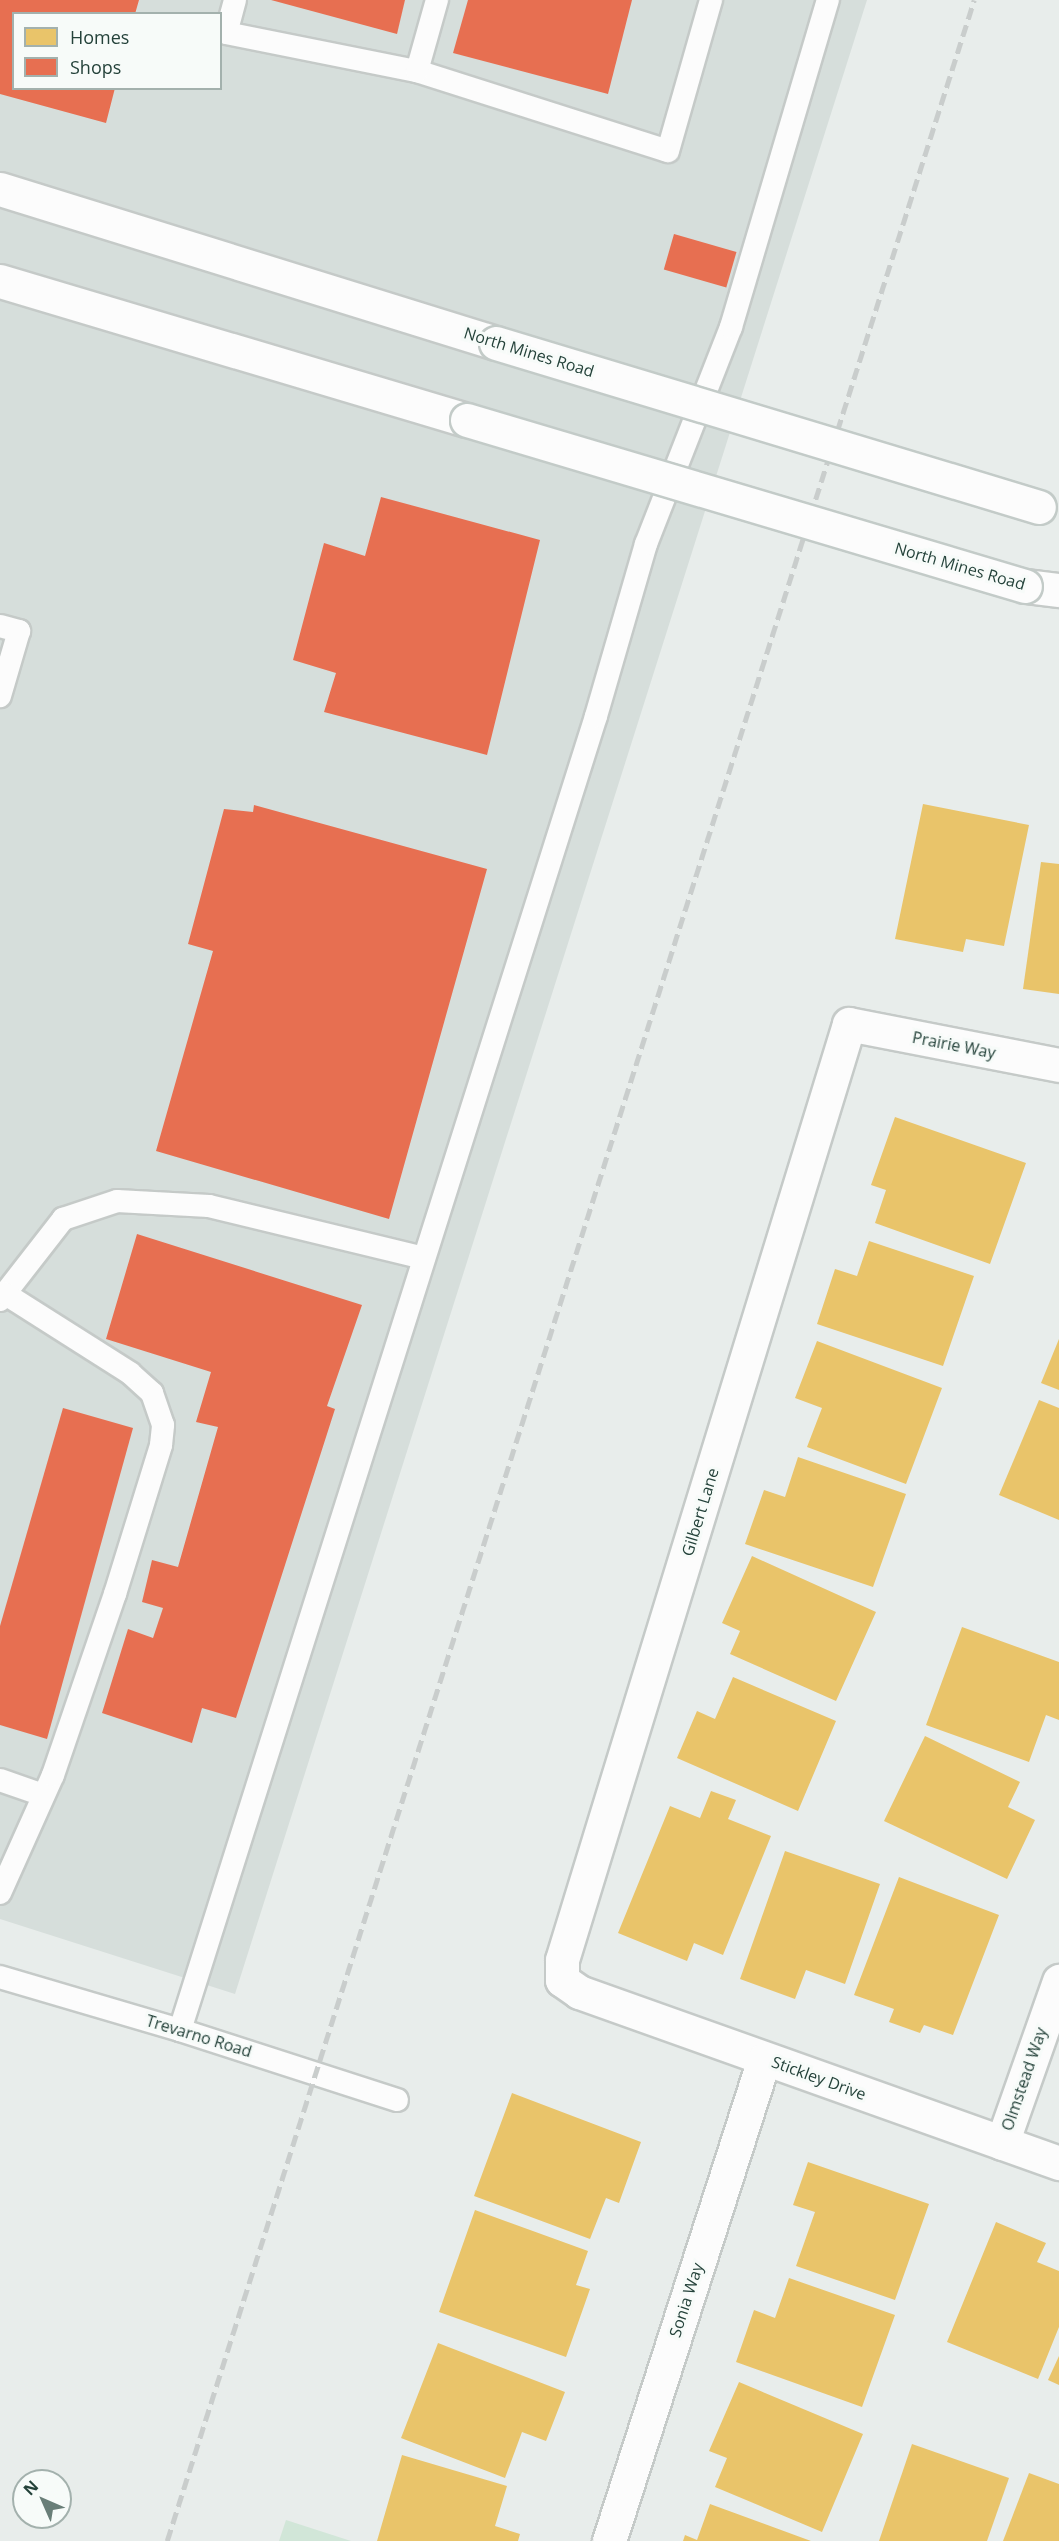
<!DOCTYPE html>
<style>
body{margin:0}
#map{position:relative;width:1059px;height:2541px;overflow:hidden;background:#e8edeb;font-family:"Open Sans",sans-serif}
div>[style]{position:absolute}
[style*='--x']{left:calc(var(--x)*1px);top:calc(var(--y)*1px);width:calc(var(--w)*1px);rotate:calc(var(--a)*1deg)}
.built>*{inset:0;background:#d6dedb}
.green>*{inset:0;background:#d1e6d8}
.homes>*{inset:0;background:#e9c46a}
.shops>*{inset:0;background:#e76f51;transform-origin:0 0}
.roads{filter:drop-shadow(2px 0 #c5cac8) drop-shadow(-2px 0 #c5cac8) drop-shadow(0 2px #c5cac8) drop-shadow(0 -2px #c5cac8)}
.service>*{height:22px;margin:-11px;padding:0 11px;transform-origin:11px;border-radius:11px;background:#fcfcfc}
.minor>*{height:33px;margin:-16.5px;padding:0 16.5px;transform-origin:16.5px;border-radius:16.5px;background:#fcfcfc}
.secondary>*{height:33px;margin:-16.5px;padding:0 16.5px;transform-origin:16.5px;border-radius:16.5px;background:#fcfcfc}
.rail>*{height:4.5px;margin-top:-2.25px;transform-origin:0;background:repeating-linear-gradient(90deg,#c9cdcc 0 12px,transparent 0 18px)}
.bridges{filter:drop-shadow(2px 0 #c3cbc8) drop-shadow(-2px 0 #c3cbc8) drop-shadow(0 2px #c3cbc8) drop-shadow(0 -2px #c3cbc8)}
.secondary-bridge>*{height:33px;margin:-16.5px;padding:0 16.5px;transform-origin:16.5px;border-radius:16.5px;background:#fcfcfc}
span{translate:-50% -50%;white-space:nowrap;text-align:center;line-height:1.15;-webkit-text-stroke:6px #f7fbf9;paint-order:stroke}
.street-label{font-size:16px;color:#24423a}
.legend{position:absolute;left:12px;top:12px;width:210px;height:78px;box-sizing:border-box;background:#f7fbf9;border:2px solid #a3b1ad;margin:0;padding:8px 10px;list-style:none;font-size:18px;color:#24423a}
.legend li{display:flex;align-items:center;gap:12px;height:30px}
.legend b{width:30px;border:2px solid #a3b1ad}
.north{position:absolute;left:12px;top:2469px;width:60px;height:60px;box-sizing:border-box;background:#f7fbf9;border:2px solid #a3b1ad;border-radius:50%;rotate:315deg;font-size:16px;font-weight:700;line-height:24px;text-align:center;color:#24423a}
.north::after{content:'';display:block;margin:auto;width:21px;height:27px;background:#697e78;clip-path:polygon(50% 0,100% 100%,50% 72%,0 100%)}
</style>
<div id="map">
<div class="built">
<div style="clip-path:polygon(evenodd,0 0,867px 0,235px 1994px,0 1919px,0 0,14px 14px,220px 14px,220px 88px,14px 88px,14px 14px)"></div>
</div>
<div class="green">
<div style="clip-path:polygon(286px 2520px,351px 2541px,279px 2541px)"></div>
</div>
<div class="homes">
<div style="clip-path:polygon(923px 804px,1029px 825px,1004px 946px,966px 939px,963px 952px,895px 939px)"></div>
<div style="clip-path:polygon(1041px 862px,1059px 864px,1059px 994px,1023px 989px)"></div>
<div style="clip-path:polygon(895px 1117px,1026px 1163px,990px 1264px,875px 1223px,886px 1190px,871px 1185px)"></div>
<div style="clip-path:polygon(869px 1241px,974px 1276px,943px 1366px,817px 1324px,835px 1269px,857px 1276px)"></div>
<div style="clip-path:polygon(1059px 1339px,1059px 1390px,1041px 1383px)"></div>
<div style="clip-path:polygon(817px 1341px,942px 1388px,906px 1484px,807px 1447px,822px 1408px,795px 1398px)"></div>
<div style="clip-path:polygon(1039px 1400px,1059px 1408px,1059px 1520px,999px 1495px)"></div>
<div style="clip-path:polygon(798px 1457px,906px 1494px,873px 1587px,745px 1544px,764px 1490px,785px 1497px)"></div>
<div style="clip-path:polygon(752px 1556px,876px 1612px,836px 1701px,730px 1654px,740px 1631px,722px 1623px)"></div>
<div style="clip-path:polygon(962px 1627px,1059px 1662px,1059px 1720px,1046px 1715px,1029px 1762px,926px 1725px)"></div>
<div style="clip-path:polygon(733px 1677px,836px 1721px,798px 1811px,677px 1758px,697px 1711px,715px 1719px)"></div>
<div style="clip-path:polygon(925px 1736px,1020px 1782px,1008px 1807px,1035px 1820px,1007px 1879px,884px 1821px)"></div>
<div style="clip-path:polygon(711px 1791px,736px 1800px,728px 1819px,771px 1836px,723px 1955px,694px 1943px,687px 1961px,618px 1933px,670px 1806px,700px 1818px)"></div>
<div style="clip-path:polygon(785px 1851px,880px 1884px,845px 1984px,806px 1970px,795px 1999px,740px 1979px)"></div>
<div style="clip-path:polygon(899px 1877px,999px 1915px,953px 2035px,924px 2025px,920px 2033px,889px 2022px,894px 2009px,854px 1995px)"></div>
<div style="clip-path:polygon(512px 2093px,641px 2142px,619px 2203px,606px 2198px,590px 2239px,474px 2196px)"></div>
<div style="clip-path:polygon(808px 2162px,929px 2204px,895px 2300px,796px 2266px,815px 2212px,793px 2205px)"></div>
<div style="clip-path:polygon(475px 2210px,588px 2251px,576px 2285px,590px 2289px,566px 2357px,439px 2312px)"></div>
<div style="clip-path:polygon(996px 2222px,1046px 2243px,1037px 2262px,1059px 2271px,1059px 2327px,1038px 2379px,947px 2342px)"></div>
<div style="clip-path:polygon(789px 2278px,895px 2315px,862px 2407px,736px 2362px,754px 2310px,775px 2318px)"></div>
<div style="clip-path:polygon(438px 2343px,565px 2392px,546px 2441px,522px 2432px,505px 2478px,401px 2438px)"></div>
<div style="clip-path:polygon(1059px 2356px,1059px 2385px,1048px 2380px)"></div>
<div style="clip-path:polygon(739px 2382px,863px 2434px,822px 2532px,715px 2487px,727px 2458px,709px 2451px)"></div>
<div style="clip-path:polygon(912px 2444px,1009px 2478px,987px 2541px,879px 2541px)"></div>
<div style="clip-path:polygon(402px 2455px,507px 2486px,495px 2526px,520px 2534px,518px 2541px,377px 2541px)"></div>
<div style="clip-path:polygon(1029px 2473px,1059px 2484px,1059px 2541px,1003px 2541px)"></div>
<div style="clip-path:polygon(710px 2504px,811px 2541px,683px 2541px,685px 2535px,697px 2540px)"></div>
</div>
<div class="shops">
<div style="clip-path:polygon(0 0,139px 0,135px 14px,14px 14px,14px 88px,115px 88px,106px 123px,0 94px)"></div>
<div style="clip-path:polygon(271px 0,405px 0,397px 34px)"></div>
<div style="clip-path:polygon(468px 0,632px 0,608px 94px,453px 53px)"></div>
<div style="left:674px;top:234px;width:65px;height:37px;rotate:16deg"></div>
<div style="clip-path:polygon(381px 497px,540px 540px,487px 755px,324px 712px,336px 673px,293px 660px,324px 543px,365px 556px)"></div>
<div style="clip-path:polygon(254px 805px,487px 869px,389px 1219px,156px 1151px,213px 951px,188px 944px,224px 809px,253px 812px)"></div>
<div style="clip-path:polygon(137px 1234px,362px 1305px,327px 1406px,335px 1409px,236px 1718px,202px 1708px,192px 1743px,102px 1713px,128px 1629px,153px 1638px,163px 1608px,142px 1602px,152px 1560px,178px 1567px,218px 1427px,196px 1422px,211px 1372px,106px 1339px)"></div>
<div style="clip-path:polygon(63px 1408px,133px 1428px,47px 1739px,0 1725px,0 1626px)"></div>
</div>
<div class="roads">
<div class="service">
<div style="--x:235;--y:0;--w:34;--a:105"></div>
<div style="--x:226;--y:33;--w:195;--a:11.3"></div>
<div style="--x:417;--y:71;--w:263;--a:17.7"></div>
<div style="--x:668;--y:151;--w:157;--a:-74.1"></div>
<div style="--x:417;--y:71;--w:74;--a:-74.3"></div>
<div style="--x:0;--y:626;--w:20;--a:15"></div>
<div style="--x:19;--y:631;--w:68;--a:106.3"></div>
<div style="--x:0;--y:1300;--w:103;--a:-52.1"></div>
<div style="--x:63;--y:1219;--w:57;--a:-18.4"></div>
<div style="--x:117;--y:1201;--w:92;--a:3.1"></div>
<div style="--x:209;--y:1206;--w:221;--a:13.6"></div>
<div style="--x:0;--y:1780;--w:46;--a:19.2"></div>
<div style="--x:0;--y:1893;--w:129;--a:-65.8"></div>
<div style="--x:53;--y:1775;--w:191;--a:-71.1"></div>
<div style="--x:115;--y:1594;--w:156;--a:-72.8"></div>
<div style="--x:161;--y:1445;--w:20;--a:-84"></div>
<div style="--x:163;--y:1425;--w:34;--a:-109"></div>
<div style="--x:152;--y:1393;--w:30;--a:-138"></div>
<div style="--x:130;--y:1373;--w:149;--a:-147.6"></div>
<div style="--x:0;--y:1977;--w:188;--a:16.4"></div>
<div style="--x:180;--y:2030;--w:228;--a:17.9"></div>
<div style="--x:180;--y:2030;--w:1378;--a:-72.43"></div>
<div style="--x:596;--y:716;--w:179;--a:-73.8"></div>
<div style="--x:646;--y:544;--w:233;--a:-68.6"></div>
<div style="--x:731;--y:327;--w:341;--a:-73.5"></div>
</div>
<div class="minor">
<div style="--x:1059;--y:1065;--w:214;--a:-169"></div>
<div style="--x:849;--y:1024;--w:979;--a:107.05"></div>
<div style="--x:562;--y:1960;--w:20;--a:90"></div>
<div style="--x:562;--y:1980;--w:21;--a:35"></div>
<div style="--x:579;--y:1992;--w:510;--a:19.61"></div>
<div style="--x:1002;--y:2143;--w:172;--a:-70.6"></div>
<div style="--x:609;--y:2541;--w:506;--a:-72.17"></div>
</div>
<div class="secondary">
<div style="--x:0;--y:189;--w:519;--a:17.25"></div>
<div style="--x:0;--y:281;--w:487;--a:16.6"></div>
<div style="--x:1025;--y:586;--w:34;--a:7"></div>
</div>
</div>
<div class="rail">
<div style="--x:167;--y:2541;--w:2666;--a:-72.38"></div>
</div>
<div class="bridges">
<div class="secondary-bridge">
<div style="--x:496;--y:343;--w:567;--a:16.81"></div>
<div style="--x:467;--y:420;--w:582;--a:16.57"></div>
</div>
</div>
<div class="street-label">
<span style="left:529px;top:352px;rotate:17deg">North Mines Road</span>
<span style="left:960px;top:566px;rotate:16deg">North Mines Road</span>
<span style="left:954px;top:1045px;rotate:11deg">Prairie Way</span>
<span style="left:700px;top:1512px;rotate:-73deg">Gilbert Lane</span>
<span style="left:199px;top:2036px;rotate:17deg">Trevarno Road</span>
<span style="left:819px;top:2078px;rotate:20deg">Stickley Drive</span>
<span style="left:1024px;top:2079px;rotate:-71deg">Olmstead Way</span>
<span style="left:686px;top:2300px;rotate:-72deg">Sonia Way</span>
</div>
<ul class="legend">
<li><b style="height:16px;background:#e9c46a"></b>Homes</li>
<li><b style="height:16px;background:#e76f51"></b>Shops</li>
</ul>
<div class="north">N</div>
</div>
